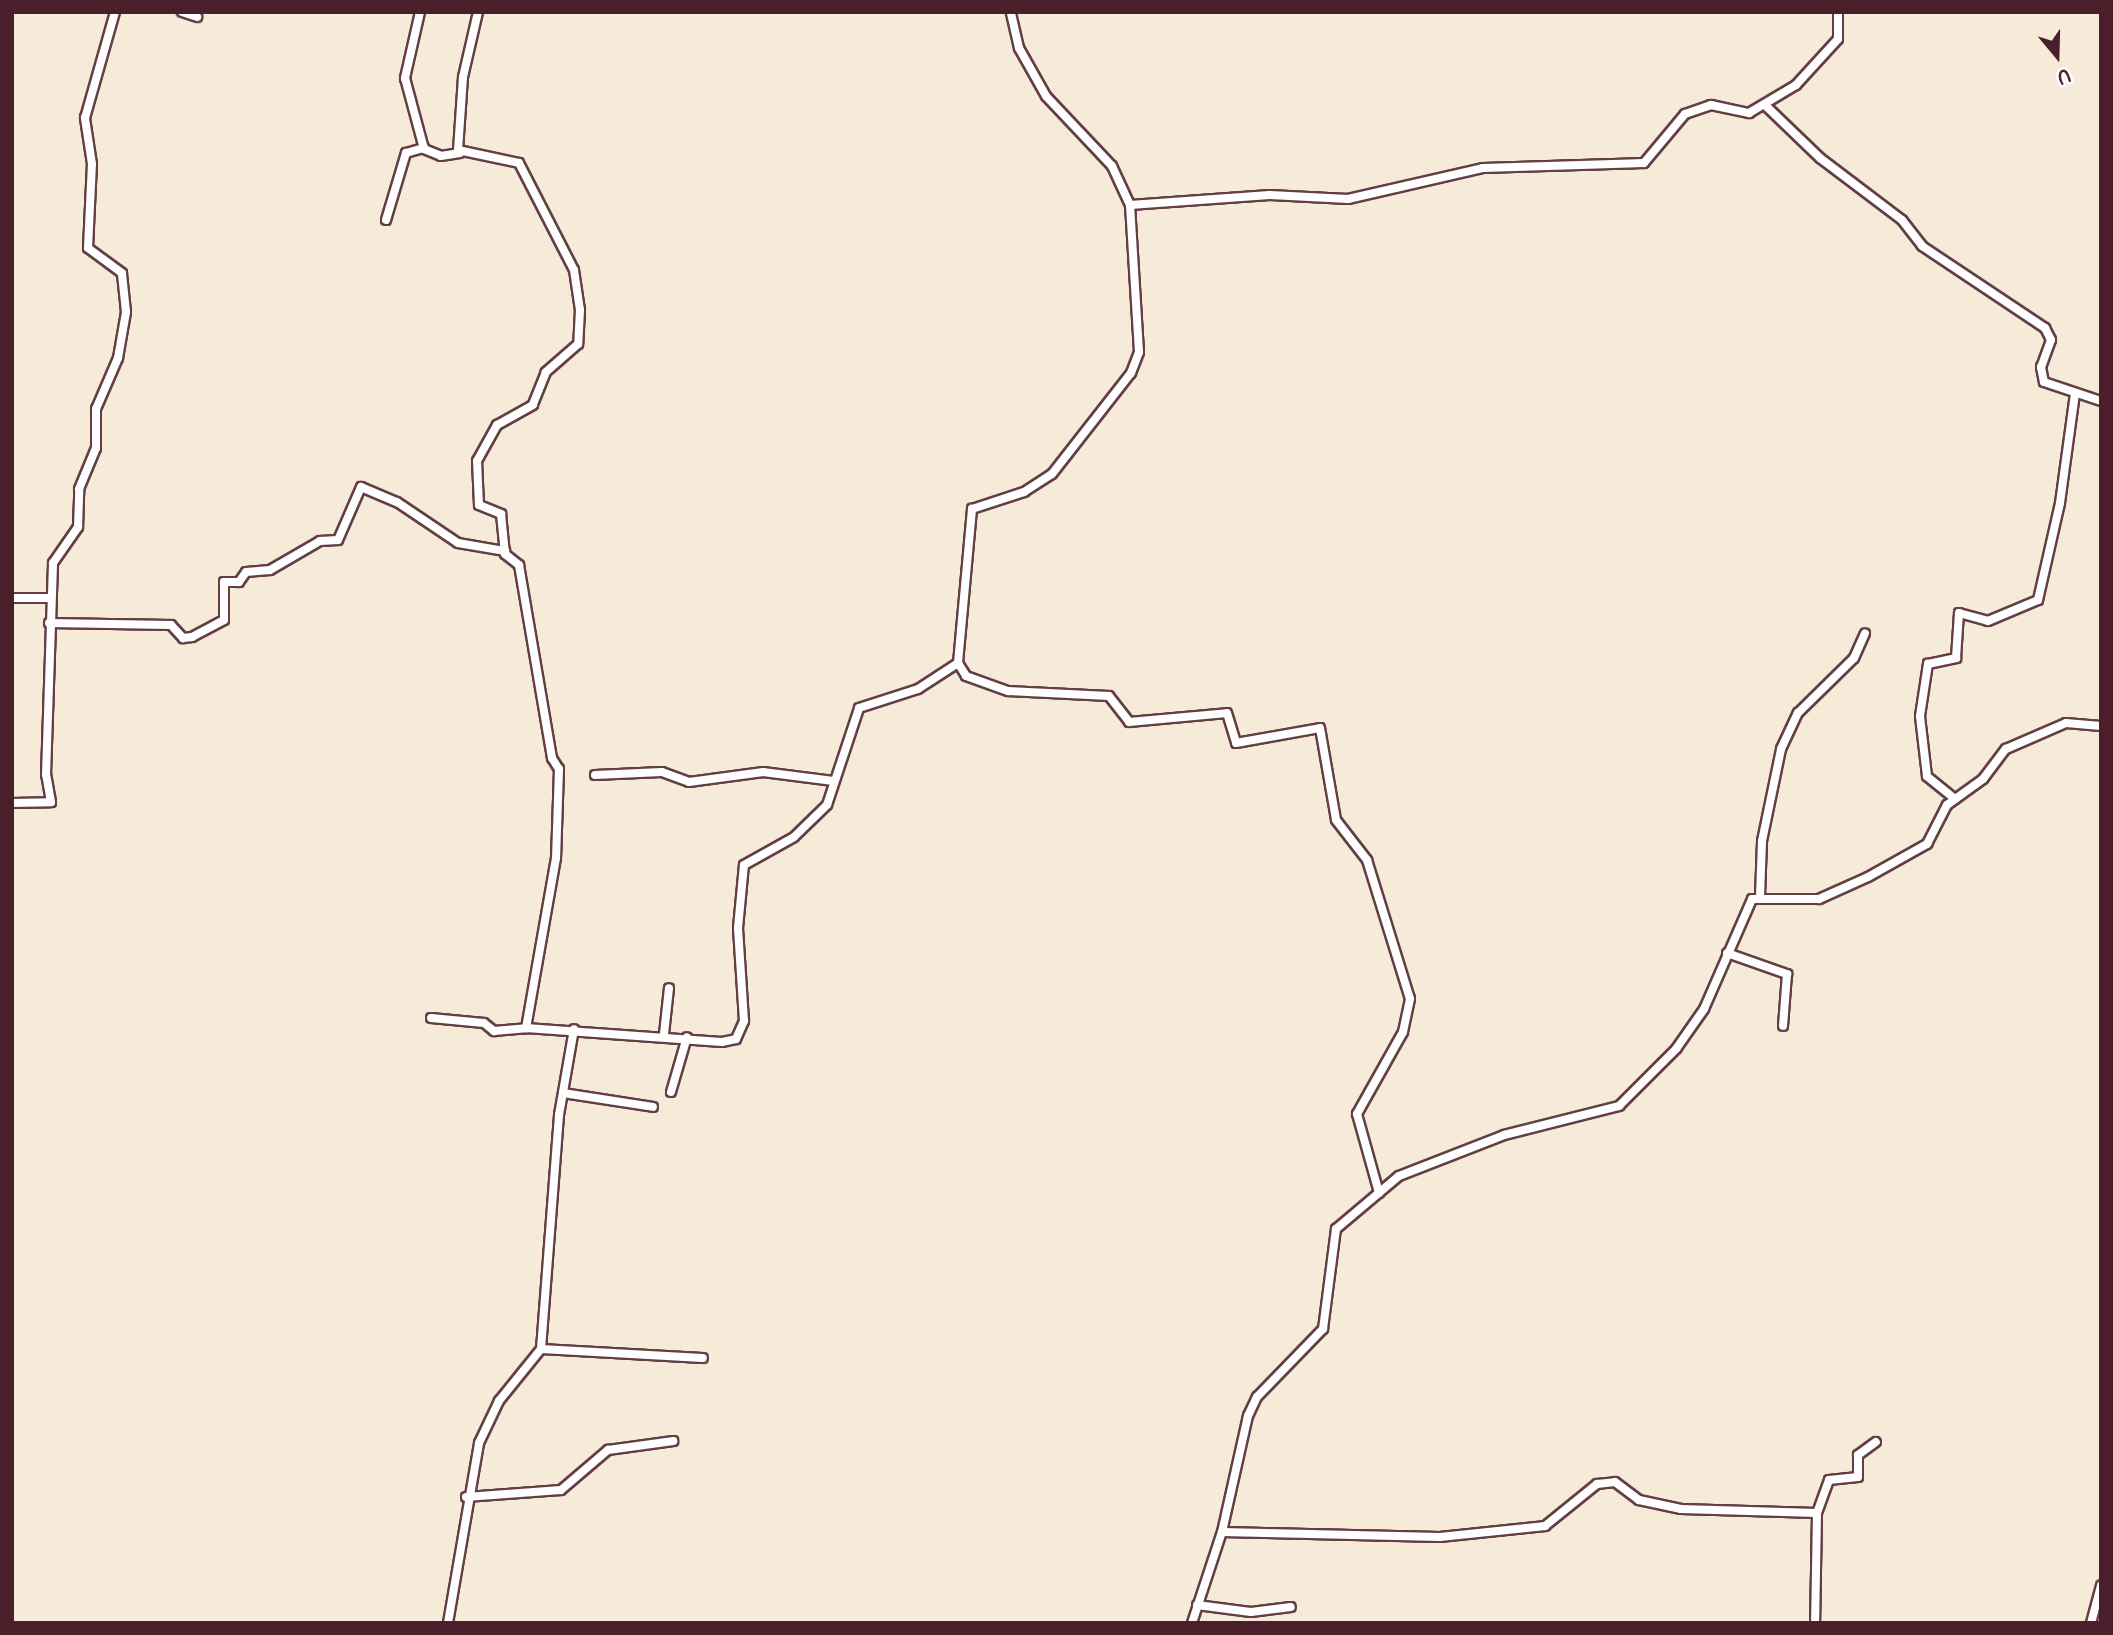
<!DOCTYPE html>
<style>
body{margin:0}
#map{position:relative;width:2113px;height:1635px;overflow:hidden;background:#f5ebd8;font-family:Pangolin,sans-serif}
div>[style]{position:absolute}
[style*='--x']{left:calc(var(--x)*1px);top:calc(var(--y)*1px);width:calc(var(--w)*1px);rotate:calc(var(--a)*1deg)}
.roads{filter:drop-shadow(2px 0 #643e45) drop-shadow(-2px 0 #643e45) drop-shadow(0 2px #643e45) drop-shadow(0 -2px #643e45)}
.street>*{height:8px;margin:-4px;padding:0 4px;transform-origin:4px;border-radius:4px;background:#fff}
span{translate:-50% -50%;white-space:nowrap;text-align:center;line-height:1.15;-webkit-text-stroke:5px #fff;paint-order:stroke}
.frame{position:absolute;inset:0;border:14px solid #4a1f2b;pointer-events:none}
.north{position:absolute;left:2022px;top:21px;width:70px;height:70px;-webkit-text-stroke:5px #fff;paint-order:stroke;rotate:161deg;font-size:19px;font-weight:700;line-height:28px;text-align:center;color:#4a1f2b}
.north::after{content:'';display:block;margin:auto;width:24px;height:32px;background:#4a1f2b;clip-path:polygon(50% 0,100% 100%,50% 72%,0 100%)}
</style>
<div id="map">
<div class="roads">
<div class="street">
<div style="--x:182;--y:12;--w:16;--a:18"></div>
<div style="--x:420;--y:12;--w:68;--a:102.8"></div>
<div style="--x:405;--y:78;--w:73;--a:75"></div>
<div style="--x:424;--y:149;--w:18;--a:22"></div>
<div style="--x:441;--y:156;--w:19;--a:-9"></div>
<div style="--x:478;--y:12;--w:67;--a:103"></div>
<div style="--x:463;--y:77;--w:73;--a:93.9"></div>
<div style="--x:458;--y:150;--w:62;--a:12"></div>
<div style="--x:519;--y:163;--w:120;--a:62.8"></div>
<div style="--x:574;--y:270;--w:40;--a:81.5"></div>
<div style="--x:580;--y:310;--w:34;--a:93"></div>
<div style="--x:578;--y:344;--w:43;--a:138.8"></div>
<div style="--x:546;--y:372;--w:35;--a:112"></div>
<div style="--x:533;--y:405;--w:41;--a:150.9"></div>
<div style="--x:497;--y:425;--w:41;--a:119.1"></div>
<div style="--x:477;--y:461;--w:44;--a:87.4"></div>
<div style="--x:479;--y:505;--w:24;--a:22"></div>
<div style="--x:501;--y:514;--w:40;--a:84.3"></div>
<div style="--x:505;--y:554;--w:18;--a:38"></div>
<div style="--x:519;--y:565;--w:196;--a:80.3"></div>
<div style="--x:552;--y:758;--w:13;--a:58"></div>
<div style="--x:559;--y:769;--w:89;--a:91.9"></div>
<div style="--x:556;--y:858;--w:173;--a:100"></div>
<div style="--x:526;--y:1028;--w:196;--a:4.1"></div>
<div style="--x:722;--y:1042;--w:14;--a:-12"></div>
<div style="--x:736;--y:1039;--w:20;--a:-66"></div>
<div style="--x:744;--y:1021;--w:93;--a:-93.7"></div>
<div style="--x:738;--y:928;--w:63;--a:-84.6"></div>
<div style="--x:744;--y:865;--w:57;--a:-29.2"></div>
<div style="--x:794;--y:837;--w:46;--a:-44.1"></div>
<div style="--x:827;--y:805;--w:102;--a:-71.7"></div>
<div style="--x:859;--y:708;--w:62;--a:-17.9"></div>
<div style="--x:918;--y:689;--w:48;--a:-33"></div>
<div style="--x:958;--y:663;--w:155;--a:-84.8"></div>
<div style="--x:972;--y:509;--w:55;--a:-18.1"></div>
<div style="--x:1024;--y:492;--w:33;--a:-33"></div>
<div style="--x:1052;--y:474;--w:128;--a:-52"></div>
<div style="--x:1131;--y:373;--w:22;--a:-69"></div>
<div style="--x:1139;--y:352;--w:147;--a:-93.5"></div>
<div style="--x:1130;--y:205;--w:43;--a:-114.8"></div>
<div style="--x:1112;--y:166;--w:96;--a:-133.3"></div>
<div style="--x:1046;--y:96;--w:55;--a:-119.4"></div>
<div style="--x:1019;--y:48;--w:37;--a:-103"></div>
<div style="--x:1766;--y:106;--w:75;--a:43.9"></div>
<div style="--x:1820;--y:158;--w:103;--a:37.1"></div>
<div style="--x:1902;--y:220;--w:33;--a:52"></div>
<div style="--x:1922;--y:246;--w:148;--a:33.7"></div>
<div style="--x:2045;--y:328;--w:13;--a:63"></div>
<div style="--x:2051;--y:340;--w:29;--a:110"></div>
<div style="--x:2041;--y:367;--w:15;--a:79"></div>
<div style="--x:2044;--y:382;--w:60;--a:18.4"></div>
<div style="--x:1130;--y:205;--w:140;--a:-4.1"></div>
<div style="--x:1270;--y:195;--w:78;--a:2.9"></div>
<div style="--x:1348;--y:199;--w:139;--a:-12.9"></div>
<div style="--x:1483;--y:168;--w:161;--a:-1.8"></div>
<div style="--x:1644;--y:163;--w:64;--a:-50.1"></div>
<div style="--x:1685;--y:114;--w:28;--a:-19"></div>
<div style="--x:1711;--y:105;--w:39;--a:12"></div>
<div style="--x:1749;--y:113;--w:55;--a:-30.8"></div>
<div style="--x:1796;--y:85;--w:62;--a:-47.6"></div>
<div style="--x:1838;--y:39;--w:27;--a:-90"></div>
<div style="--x:386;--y:220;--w:70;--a:-73.4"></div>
<div style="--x:406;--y:153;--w:19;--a:-16"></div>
<div style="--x:12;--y:598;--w:38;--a:0"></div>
<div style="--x:49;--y:623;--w:122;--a:0.9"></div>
<div style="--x:171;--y:625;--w:18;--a:47"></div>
<div style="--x:183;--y:638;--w:9;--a:-6"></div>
<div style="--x:192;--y:637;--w:36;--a:-28"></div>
<div style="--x:224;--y:620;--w:38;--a:-90"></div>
<div style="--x:224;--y:582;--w:15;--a:0"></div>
<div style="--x:239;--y:582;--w:12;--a:-55"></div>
<div style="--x:246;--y:572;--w:24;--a:-5"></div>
<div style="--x:270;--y:570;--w:58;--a:-30.1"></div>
<div style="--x:320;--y:541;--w:18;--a:-3"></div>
<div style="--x:338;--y:540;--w:58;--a:-66.5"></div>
<div style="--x:361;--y:487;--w:39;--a:23"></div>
<div style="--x:397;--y:502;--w:73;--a:33.9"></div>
<div style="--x:458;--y:543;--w:48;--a:9.7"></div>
<div style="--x:958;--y:663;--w:15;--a:58"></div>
<div style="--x:966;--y:676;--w:45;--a:19.7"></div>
<div style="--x:1008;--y:691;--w:101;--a:2.8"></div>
<div style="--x:1109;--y:696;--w:33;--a:52"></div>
<div style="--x:1129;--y:722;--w:98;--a:-5.2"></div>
<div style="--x:1227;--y:713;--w:31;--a:73"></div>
<div style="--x:1236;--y:743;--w:85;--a:-10.1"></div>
<div style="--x:1320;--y:728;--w:93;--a:80.1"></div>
<div style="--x:1336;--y:820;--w:51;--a:52.2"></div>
<div style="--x:1367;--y:860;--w:145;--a:72.8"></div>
<div style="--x:1410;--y:999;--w:34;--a:102"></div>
<div style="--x:1403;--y:1032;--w:94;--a:119.3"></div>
<div style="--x:1357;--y:1114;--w:82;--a:74.4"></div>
<div style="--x:595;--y:775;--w:67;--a:-2.6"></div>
<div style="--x:662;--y:772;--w:29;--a:20"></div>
<div style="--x:689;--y:782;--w:75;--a:-7.7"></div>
<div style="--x:763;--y:772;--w:71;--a:7.3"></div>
<div style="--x:1955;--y:799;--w:36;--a:-141"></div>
<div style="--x:1927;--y:776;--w:60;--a:-96.7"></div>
<div style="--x:1920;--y:716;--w:53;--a:-81.3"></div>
<div style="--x:1928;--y:664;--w:29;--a:-12"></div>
<div style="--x:1956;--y:658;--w:45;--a:-86.2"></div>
<div style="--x:1959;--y:613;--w:30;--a:15"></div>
<div style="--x:1988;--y:621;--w:54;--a:-22.8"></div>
<div style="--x:2038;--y:600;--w:99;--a:-77.2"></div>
<div style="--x:2060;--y:503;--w:111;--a:-82.2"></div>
<div style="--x:12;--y:803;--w:39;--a:-1"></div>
<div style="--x:51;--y:802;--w:27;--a:-100"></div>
<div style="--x:46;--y:775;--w:212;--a:-88.1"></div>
<div style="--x:53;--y:563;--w:44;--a:-55.2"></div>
<div style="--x:78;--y:527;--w:38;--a:-88"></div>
<div style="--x:79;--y:489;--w:44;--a:-67.5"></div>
<div style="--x:96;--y:448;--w:39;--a:-90"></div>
<div style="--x:96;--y:409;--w:56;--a:-66.7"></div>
<div style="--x:118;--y:358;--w:47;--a:-80.1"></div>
<div style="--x:126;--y:312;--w:39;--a:-96"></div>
<div style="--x:122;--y:273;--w:42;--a:-143.7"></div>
<div style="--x:88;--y:248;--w:84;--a:-87.3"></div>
<div style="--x:92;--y:164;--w:47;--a:-98.7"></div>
<div style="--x:85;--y:118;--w:110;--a:-74.2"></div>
<div style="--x:1760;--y:896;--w:55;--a:-87.9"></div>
<div style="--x:1762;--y:841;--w:94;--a:-78.3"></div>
<div style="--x:1781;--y:749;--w:40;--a:-65"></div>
<div style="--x:1798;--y:713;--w:78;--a:-44.5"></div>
<div style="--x:1854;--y:658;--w:27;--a:-66"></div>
<div style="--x:1727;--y:953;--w:64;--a:19.3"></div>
<div style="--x:1787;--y:974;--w:52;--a:94.4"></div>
<div style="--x:431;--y:1018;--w:53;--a:5.4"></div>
<div style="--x:484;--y:1023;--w:13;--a:39"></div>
<div style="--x:494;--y:1031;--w:32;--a:-5"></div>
<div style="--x:664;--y:1034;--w:46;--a:-83.8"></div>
<div style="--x:671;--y:1092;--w:57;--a:-73.8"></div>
<div style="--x:563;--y:1093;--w:91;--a:8.8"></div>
<div style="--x:541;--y:1349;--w:162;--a:3.2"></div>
<div style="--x:466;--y:1497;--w:95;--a:-4.2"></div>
<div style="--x:561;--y:1490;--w:62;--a:-40.4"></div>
<div style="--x:608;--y:1450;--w:66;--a:-7.9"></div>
<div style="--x:1817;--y:1513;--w:35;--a:-70"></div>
<div style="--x:1829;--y:1480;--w:29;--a:-6"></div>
<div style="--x:1858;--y:1477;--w:22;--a:-90"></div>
<div style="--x:1858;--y:1455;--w:22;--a:-36"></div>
<div style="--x:1222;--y:1532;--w:218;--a:1.3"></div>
<div style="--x:1440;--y:1537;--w:106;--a:-6"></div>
<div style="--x:1545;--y:1526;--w:67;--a:-38.9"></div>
<div style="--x:1597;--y:1484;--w:18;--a:-6"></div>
<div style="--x:1615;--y:1482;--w:30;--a:37"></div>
<div style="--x:1639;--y:1500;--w:43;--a:12.1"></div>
<div style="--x:1681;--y:1509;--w:136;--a:1.7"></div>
<div style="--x:1817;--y:1513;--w:110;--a:91"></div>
<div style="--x:1197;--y:1605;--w:54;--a:7.4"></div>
<div style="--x:1251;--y:1612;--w:40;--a:-7.1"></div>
<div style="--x:448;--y:1623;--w:183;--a:-80.2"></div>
<div style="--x:479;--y:1443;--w:47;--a:-64.5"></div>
<div style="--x:499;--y:1401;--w:67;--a:-51.1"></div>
<div style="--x:541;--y:1349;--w:235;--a:-85.6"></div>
<div style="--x:559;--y:1115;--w:87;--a:-80.1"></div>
<div style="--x:1192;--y:1623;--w:96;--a:-71.8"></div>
<div style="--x:1222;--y:1532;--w:119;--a:-77.4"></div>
<div style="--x:1248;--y:1416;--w:21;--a:-65"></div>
<div style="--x:1257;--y:1397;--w:95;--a:-45.9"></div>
<div style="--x:1323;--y:1329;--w:101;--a:-82.6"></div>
<div style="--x:1336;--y:1229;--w:82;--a:-40.1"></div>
<div style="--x:1399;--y:1176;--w:113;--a:-21.3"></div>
<div style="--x:1504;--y:1135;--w:119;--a:-14.2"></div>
<div style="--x:1619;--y:1106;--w:81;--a:-45"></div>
<div style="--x:1676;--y:1049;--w:49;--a:-55"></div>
<div style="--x:1704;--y:1009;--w:120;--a:-66.4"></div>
<div style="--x:1752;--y:899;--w:67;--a:0"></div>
<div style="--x:1819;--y:899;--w:54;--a:-24.2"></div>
<div style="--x:1868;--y:877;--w:68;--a:-29.2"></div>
<div style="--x:1927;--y:844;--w:44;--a:-62.9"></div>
<div style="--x:1947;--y:805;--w:44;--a:-35.8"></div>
<div style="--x:1983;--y:779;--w:38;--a:-53"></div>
<div style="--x:2006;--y:749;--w:65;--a:-23.4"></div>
<div style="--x:2066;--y:723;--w:35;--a:5"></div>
<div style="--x:2091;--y:1623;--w:39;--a:-75"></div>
</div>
</div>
<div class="frame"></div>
<div class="north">U</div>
</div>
